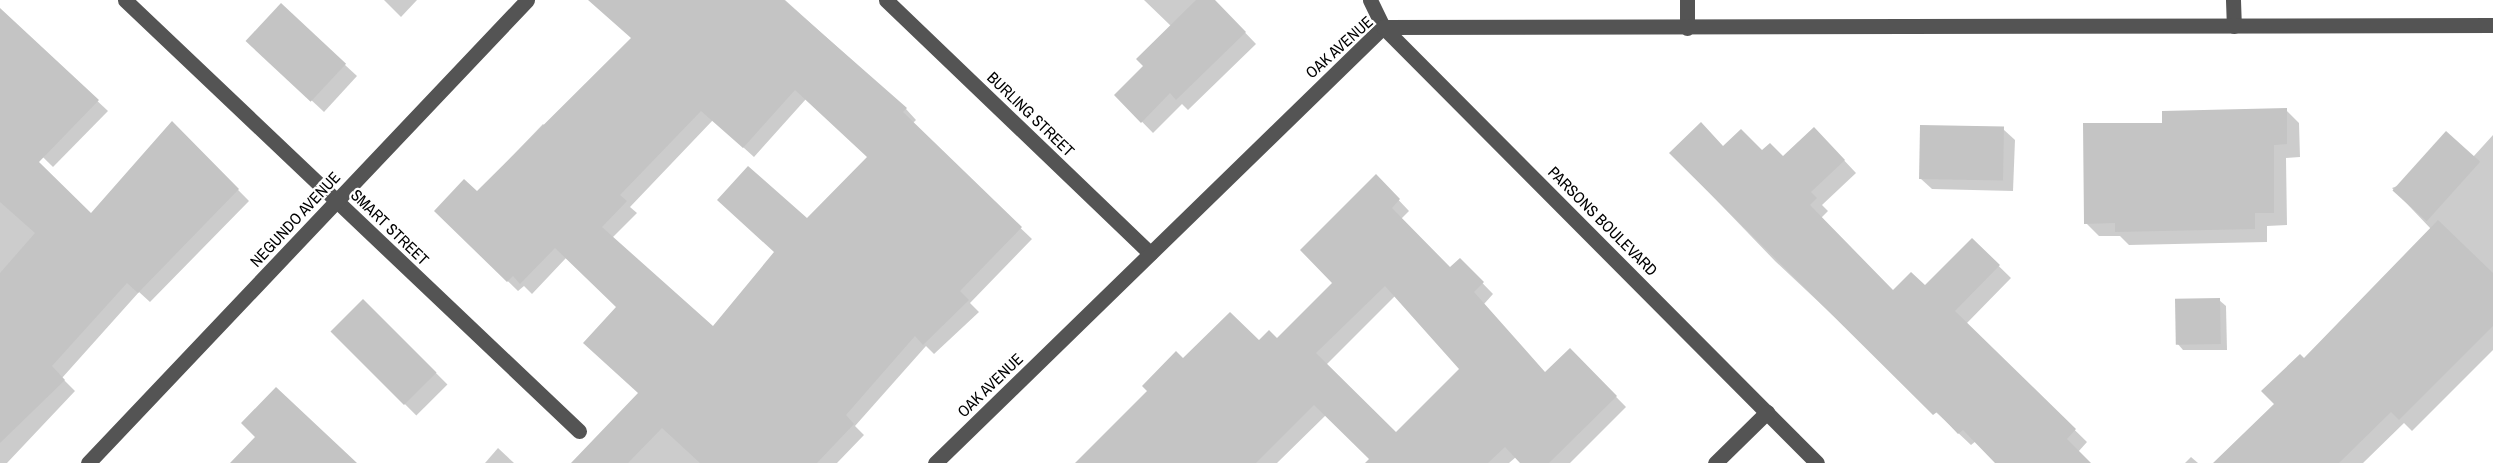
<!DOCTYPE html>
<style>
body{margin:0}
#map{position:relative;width:2493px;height:463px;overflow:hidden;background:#fff;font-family:"Archivo Narrow",sans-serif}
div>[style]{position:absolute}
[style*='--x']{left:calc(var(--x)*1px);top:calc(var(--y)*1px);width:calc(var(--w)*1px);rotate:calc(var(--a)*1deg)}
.shadow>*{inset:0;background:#0003;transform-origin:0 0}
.building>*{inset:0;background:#c4c4c4;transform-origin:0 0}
.minor>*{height:15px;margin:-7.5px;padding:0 7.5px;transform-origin:7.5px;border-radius:7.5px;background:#545454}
span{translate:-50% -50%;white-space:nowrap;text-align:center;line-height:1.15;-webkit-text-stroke:4.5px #fff;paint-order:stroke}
.street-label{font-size:16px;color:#000}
</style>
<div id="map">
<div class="shadow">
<div style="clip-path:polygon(384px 0,417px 0,401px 17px)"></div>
<div style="clip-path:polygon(evenodd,639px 0,785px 0,906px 109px,916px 120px,912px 124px,1032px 239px,970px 303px,979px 312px,934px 354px,926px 346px,855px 426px,864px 435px,837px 463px,580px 463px,640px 393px,618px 307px,566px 258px,532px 294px,524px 286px,518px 291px,436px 211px,477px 193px,543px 124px,547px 128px,632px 39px,639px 0,806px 99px,869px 157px,713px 328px,612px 238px,637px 213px,630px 207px,713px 120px,754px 157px,806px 99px)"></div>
<div style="clip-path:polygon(1144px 0,1214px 0,1256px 44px,1188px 110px,1182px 104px,1153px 133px,1116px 95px,1145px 66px,1171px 26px)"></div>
<div style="clip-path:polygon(281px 6px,357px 76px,324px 112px,260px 52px)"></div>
<div style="clip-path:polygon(0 10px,108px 111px,53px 167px,0 115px)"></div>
<div style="clip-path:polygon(2286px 110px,2299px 123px,2300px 157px,2286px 158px,2287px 225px,2267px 226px,2267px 242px,2129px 245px,2120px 236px,2099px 236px,2086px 223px,2164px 124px)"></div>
<div style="clip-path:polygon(172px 123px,249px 201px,150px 302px,139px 292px,62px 378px,75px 391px,7px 463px,0 463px,0 160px,91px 215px)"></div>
<div style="clip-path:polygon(2003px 129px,2015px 140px,2013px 191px,1932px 189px,1920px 178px)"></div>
<div style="clip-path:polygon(2493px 135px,2493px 350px,2412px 431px,2404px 423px,2363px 463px,2219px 463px,2276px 404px,2304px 360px,2431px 229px,2392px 188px,2473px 157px)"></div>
<div style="clip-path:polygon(1825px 140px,1856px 173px,1822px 205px,1828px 211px,1821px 218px,1893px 292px,1925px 287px,1972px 240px,2011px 278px,1966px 324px,2087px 442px,2078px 452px,2088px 463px,1997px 463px,1976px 441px,1971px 445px,1775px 261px,1671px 153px,1724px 148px,1783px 158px)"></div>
<div style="clip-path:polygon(evenodd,1376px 176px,1409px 211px,1401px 219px,1450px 269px,1460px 260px,1493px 294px,1484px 304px,1545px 374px,1570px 350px,1626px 407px,1570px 463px,1522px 463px,1516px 457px,1509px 463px,1375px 463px,1326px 415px,1277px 463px,1076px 463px,1259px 342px,1277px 340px,1334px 283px,1376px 176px,1395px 296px,1461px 369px,1396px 434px,1326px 365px,1395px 296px)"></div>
<div style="clip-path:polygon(2219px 300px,2226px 306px,2227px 350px,2183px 350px,2177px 343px)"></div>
<div style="left:364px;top:301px;width:118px;height:44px;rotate:45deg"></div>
<div style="clip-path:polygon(498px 448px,514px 463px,485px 463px)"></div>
<div style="clip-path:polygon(2191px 457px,2198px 463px,2185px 463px)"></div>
</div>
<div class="building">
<div style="clip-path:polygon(evenodd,588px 0,784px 0,907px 108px,903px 112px,1022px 227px,960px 291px,969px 300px,923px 345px,915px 336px,846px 415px,854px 424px,817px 463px,700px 463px,662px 428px,628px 463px,571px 463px,638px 393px,583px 343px,616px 307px,555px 248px,520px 284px,513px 276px,507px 282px,434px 211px,464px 179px,477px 191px,631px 38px,588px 0,795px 90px,867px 157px,807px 218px,748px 166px,717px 200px,774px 252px,713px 326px,602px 227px,627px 201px,620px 195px,701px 111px,743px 148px,795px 90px)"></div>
<div style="clip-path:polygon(1196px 0,1215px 0,1246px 32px,1176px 100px,1170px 93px,1141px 123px,1114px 95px,1143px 66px,1136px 59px)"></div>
<div style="left:281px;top:3px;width:89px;height:52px;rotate:43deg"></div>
<div style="clip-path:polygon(0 8px,99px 100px,39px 162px,91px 213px,172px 121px,239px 189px,138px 293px,127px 283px,52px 366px,65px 380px,0 443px,0 273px,35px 233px,0 202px)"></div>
<div style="clip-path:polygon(2287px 108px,2287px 144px,2274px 145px,2274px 213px,2255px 213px,2255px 229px,2115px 232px,2115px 223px,2084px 224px,2083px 123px,2162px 123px,2162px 111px)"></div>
<div style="clip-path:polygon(1701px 122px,1723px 146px,1741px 129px,1762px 150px,1770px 143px,1783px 156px,1814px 127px,1845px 160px,1811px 192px,1817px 198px,1810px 205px,1893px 290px,1911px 272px,1925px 285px,1972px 238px,2000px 265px,1955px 311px,2076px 429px,2067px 439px,2091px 463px,1995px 463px,1963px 430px,1958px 434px,1937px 412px,1933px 415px,1669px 153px)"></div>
<div style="left:1920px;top:125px;width:84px;height:54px;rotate:1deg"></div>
<div style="left:2446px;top:131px;width:46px;height:80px;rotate:42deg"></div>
<div style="clip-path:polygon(evenodd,1376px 174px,1400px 199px,1392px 208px,1450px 267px,1460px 258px,1484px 282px,1474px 292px,1545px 372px,1570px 348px,1617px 396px,1549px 463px,1520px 463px,1505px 447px,1488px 463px,1365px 463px,1369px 459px,1314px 405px,1256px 463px,1075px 463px,1147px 391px,1142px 386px,1176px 351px,1183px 358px,1230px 312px,1259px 340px,1269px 330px,1277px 338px,1332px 283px,1300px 250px,1376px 174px,1385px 286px,1459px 369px,1396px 432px,1316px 353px,1385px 286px)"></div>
<div style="clip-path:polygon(2438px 220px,2493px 273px,2493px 326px,2399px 420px,2391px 412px,2339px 463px,2213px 463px,2274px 404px,2261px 391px,2300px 354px,2304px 358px)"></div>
<div style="left:2220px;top:298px;width:46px;height:45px;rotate:89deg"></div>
<div style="left:363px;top:299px;width:104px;height:46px;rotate:45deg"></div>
<div style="clip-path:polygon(276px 387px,357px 463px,230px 463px,255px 437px,241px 423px)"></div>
</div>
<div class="minor">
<div style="--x:125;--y:0;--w:626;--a:43.51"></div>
<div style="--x:886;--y:0;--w:366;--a:43.8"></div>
<div style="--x:1370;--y:0;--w:30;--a:64"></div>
<div style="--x:1383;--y:27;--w:615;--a:45.13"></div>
<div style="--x:2233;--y:0;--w:26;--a:88"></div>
<div style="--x:1687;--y:28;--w:28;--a:-90"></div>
<div style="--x:88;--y:463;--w:638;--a:-46.52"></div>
<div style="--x:935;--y:463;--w:625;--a:-44.22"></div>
<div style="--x:1383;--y:27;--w:1110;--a:-0.1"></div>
<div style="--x:1715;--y:463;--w:73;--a:-44.4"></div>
</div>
<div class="street-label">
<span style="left:1339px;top:47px;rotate:-42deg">OAK AVENUE</span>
<span style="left:1031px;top:114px;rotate:44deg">BURLING STREET</span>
<span style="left:295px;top:219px;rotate:-47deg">NEGUNDO AVENUE</span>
<span style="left:1603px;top:221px;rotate:45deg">PARSONS BOULEVARD</span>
<span style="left:390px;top:227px;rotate:44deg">SMART STREET</span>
<span style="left:990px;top:385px;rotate:-44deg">OAK AVENUE</span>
</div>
</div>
